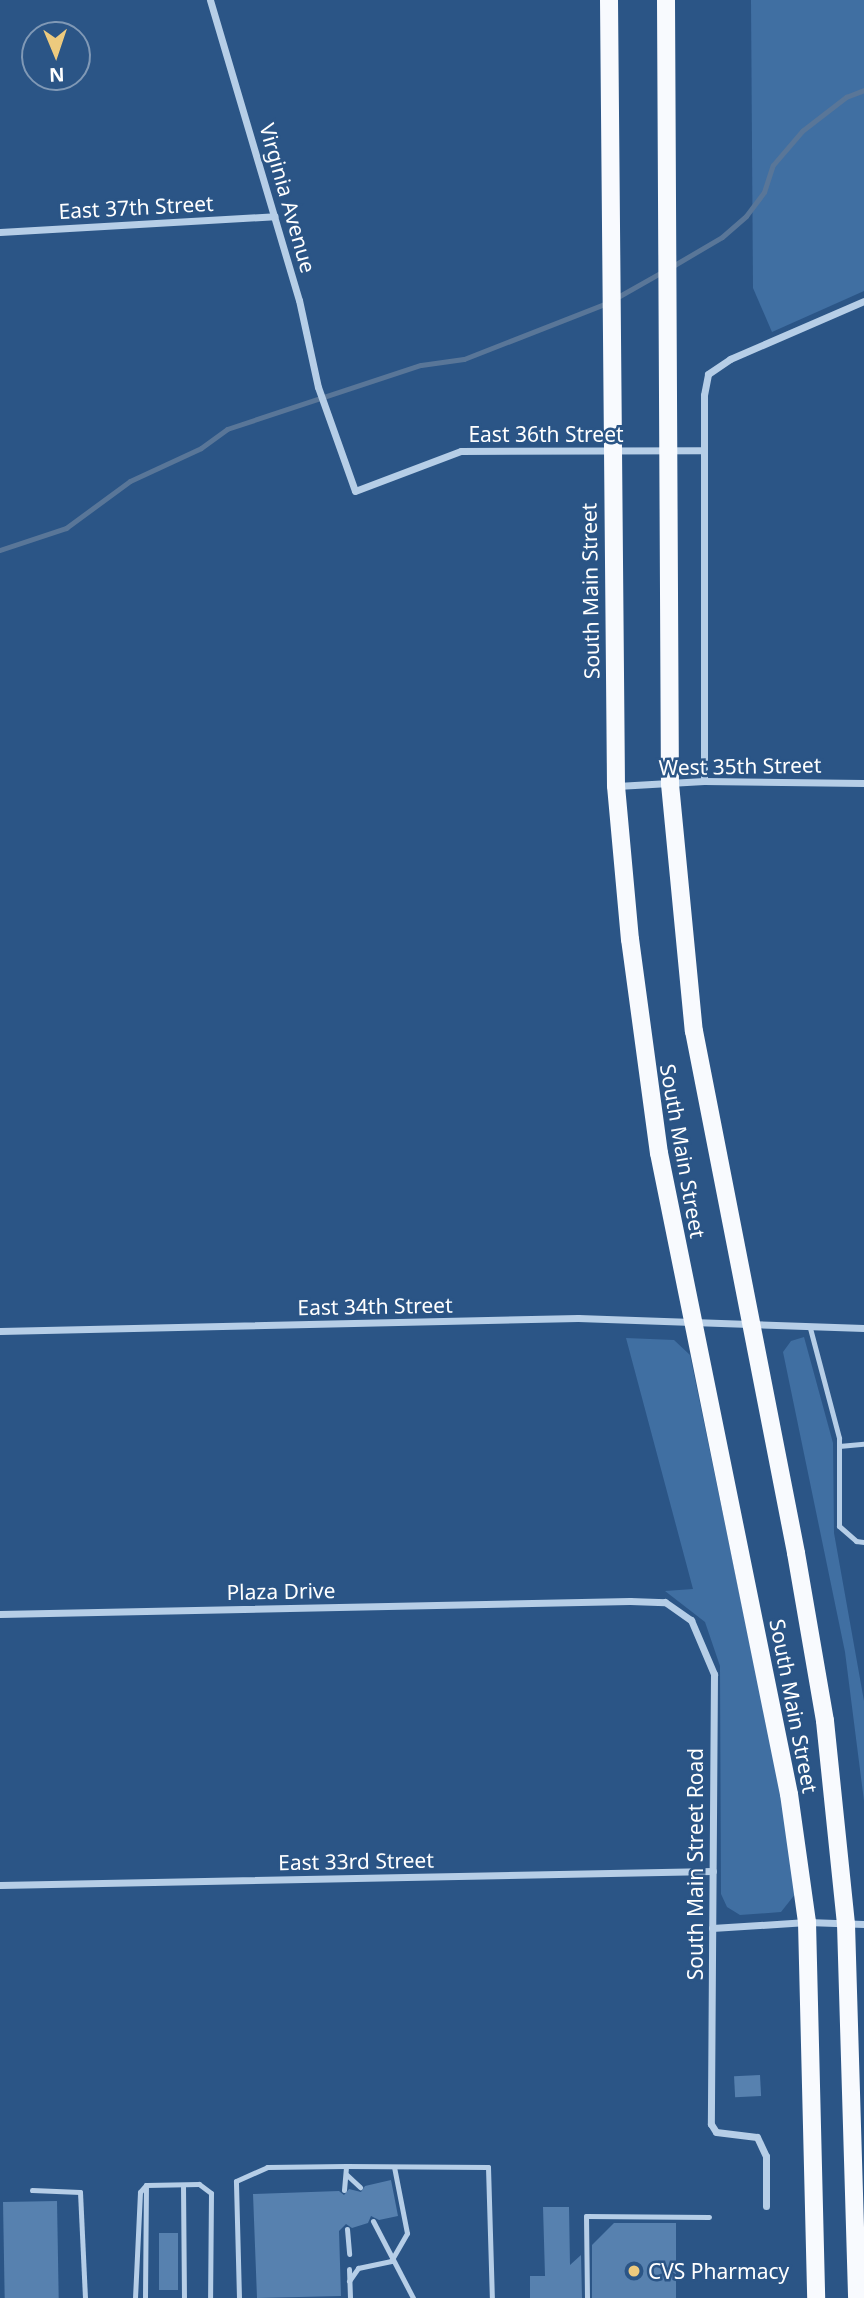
<!DOCTYPE html>
<style>
body{margin:0}
#map{position:relative;width:864px;height:2298px;overflow:hidden;background:#2b5586;font-family:"Noto Sans",sans-serif}
div>[style]{position:absolute}
[style*='--x']{left:calc(var(--x)*1px);top:calc(var(--y)*1px);width:calc(var(--w)*1px);rotate:calc(var(--a)*1deg)}
.green>*{inset:0;background:#406fa2}
.stream>*{height:5px;margin:-2.5px;padding:0 2.5px;transform-origin:2.5px;border-radius:2.5px;background:#597698}
.building>*{inset:0;background:#5781af;transform-origin:0 0}
.lane>*{height:5px;margin:-2.5px;padding:0 2.5px;transform-origin:2.5px;border-radius:2.5px;background:#b6cee7}
.street>*{height:7px;margin:-3.5px;padding:0 3.5px;transform-origin:3.5px;border-radius:3.5px;background:#b6cee7}
.primary>*{height:18px;margin:-9px;padding:0 9px;transform-origin:9px;border-radius:9px;background:#f8fafe}
.dots>*{width:19px;height:19px;translate:-50% -50%;box-sizing:border-box;border:4px solid #2b5586;border-radius:50%}
span{translate:-50% -50%;white-space:nowrap;text-align:center;line-height:1.15;-webkit-text-stroke:5px #2b5586;paint-order:stroke}
.street-label{font-size:21px;color:#fff}
.poi-label{font-size:21px;color:#fff}
.left{translate:0 -50%;text-align:left}
.north{position:absolute;left:21px;top:21px;width:70px;height:70px;box-sizing:border-box;background:#2b5586;border:2px solid #8099b6;border-radius:50%;rotate:178deg;font-size:19px;font-weight:700;line-height:28px;text-align:center;color:#fff}
.north::after{content:'';display:block;margin:auto;width:24px;height:32px;background:#edca7e;clip-path:polygon(50% 0,100% 100%,50% 72%,0 100%)}
</style>
<div id="map">
<div class="green">
<div style="clip-path:polygon(751px 0,864px 0,864px 291px,772px 332px,753px 288px)"></div>
<div style="clip-path:polygon(804px 1337px,833px 1443px,834px 1533px,864px 1701px,864px 1801px,845px 1652px,783px 1352px,791px 1341px)"></div>
<div style="clip-path:polygon(626px 1338px,674px 1340px,690px 1355px,787px 1823px,796px 1893px,781px 1912px,740px 1915px,727px 1907px,721px 1894px,720px 1666px,705px 1622px,665px 1591px,693px 1589px)"></div>
</div>
<div class="stream">
<div style="--x:671;--y:267;--w:59;--a:-30.5"></div>
<div style="--x:722;--y:237;--w:32;--a:-41"></div>
<div style="--x:746;--y:216;--w:30;--a:-53"></div>
<div style="--x:764;--y:192;--w:28;--a:-72"></div>
<div style="--x:773;--y:165;--w:45;--a:-49.5"></div>
<div style="--x:802;--y:131;--w:56;--a:-37.7"></div>
<div style="--x:846;--y:97;--w:19;--a:-21"></div>
<div style="--x:616;--y:298;--w:53;--a:-29.5"></div>
<div style="--x:0;--y:550;--w:70;--a:-18.4"></div>
<div style="--x:66;--y:528;--w:79;--a:-36.3"></div>
<div style="--x:130;--y:481;--w:78;--a:-24.9"></div>
<div style="--x:201;--y:448;--w:32;--a:-36"></div>
<div style="--x:227;--y:429;--w:204;--a:-18.3"></div>
<div style="--x:421;--y:365;--w:43;--a:-7.9"></div>
<div style="--x:464;--y:359;--w:154;--a:-21.4"></div>
</div>
<div class="building">
<div style="left:760px;top:2075px;width:21px;height:26px;rotate:87deg"></div>
<div style="clip-path:polygon(391px 2180px,398px 2216px,379px 2220px,371px 2216px,368px 2223px,352px 2228px,346px 2224px,339px 2231px,341px 2296px,257px 2298px,253px 2194px,339px 2191px,344px 2195px,349px 2189px,361px 2192px,365px 2186px)"></div>
<div style="left:57px;top:2201px;width:97px;height:54px;rotate:89deg"></div>
<div style="clip-path:polygon(543px 2207px,569px 2207px,570px 2265px,581px 2255px,582px 2298px,530px 2298px,530px 2276px,545px 2276px)"></div>
<div style="clip-path:polygon(614px 2223px,676px 2223px,676px 2298px,592px 2298px,592px 2245px)"></div>
<div style="left:159px;top:2233px;width:19px;height:57px"></div>
</div>
<div class="lane">
<div style="--x:810;--y:1328;--w:114;--a:75.2"></div>
<div style="--x:839;--y:1438;--w:88;--a:90"></div>
<div style="--x:839;--y:1526;--w:23;--a:41"></div>
<div style="--x:856;--y:1541;--w:8;--a:7"></div>
<div style="--x:839;--y:1446;--w:25;--a:-5"></div>
<div style="--x:347;--y:2175;--w:18;--a:43"></div>
<div style="--x:183;--y:2185;--w:113;--a:89.5"></div>
<div style="--x:32;--y:2190;--w:48;--a:2.4"></div>
<div style="--x:80;--y:2192;--w:106;--a:87.3"></div>
<div style="--x:344;--y:2190;--w:24;--a:-85"></div>
<div style="--x:373;--y:2221;--w:87;--a:62.5"></div>
<div style="--x:347;--y:2229;--w:25;--a:85"></div>
<div style="--x:349;--y:2269;--w:29;--a:88"></div>
<div style="--x:349;--y:2281;--w:16;--a:-55"></div>
<div style="--x:358;--y:2268;--w:34;--a:-12"></div>
<div style="--x:391;--y:2261;--w:32;--a:-60"></div>
<div style="--x:407;--y:2233;--w:67;--a:-101.1"></div>
<div style="--x:135;--y:2298;--w:106;--a:-87.3"></div>
<div style="--x:140;--y:2192;--w:9;--a:-49"></div>
<div style="--x:146;--y:2185;--w:53;--a:-1.1"></div>
<div style="--x:199;--y:2184;--w:15;--a:37"></div>
<div style="--x:211;--y:2193;--w:105;--a:90.5"></div>
<div style="--x:145;--y:2298;--w:113;--a:-89.5"></div>
<div style="--x:239;--y:2298;--w:117;--a:-91.5"></div>
<div style="--x:236;--y:2181;--w:34;--a:-24"></div>
<div style="--x:267;--y:2167;--w:79;--a:-0.7"></div>
<div style="--x:346;--y:2166;--w:142;--a:0.4"></div>
<div style="--x:488;--y:2167;--w:131;--a:88.3"></div>
<div style="--x:587;--y:2298;--w:82;--a:-90.7"></div>
<div style="--x:586;--y:2216;--w:123;--a:0.5"></div>
</div>
<div class="street">
<div style="--x:210;--y:0;--w:313;--a:73.5"></div>
<div style="--x:299;--y:300;--w:89;--a:77.7"></div>
<div style="--x:318;--y:387;--w:110;--a:70.4"></div>
<div style="--x:355;--y:491;--w:113;--a:-20.7"></div>
<div style="--x:461;--y:451;--w:242;--a:-0.2"></div>
<div style="--x:0;--y:232;--w:275;--a:-3.3"></div>
<div style="--x:704;--y:781;--w:386;--a:-90"></div>
<div style="--x:704;--y:395;--w:21;--a:-79"></div>
<div style="--x:708;--y:374;--w:27;--a:-34"></div>
<div style="--x:730;--y:359;--w:146;--a:-23.4"></div>
<div style="--x:617;--y:786;--w:87;--a:-3.3"></div>
<div style="--x:704;--y:781;--w:160;--a:0.7"></div>
<div style="--x:0;--y:1331;--w:578;--a:-1.29"></div>
<div style="--x:578;--y:1318;--w:286;--a:2"></div>
<div style="--x:0;--y:1614;--w:630;--a:-1.18"></div>
<div style="--x:630;--y:1601;--w:35;--a:2"></div>
<div style="--x:665;--y:1602;--w:32;--a:35"></div>
<div style="--x:691;--y:1620;--w:59;--a:66.9"></div>
<div style="--x:714;--y:1674;--w:450;--a:90.4"></div>
<div style="--x:711;--y:2124;--w:9;--a:58"></div>
<div style="--x:716;--y:2132;--w:41;--a:7"></div>
<div style="--x:757;--y:2137;--w:21;--a:65"></div>
<div style="--x:766;--y:2156;--w:50;--a:90"></div>
<div style="--x:0;--y:1885;--w:713;--a:-1.12"></div>
<div style="--x:712;--y:1928;--w:95;--a:-3.6"></div>
<div style="--x:807;--y:1922;--w:57;--a:2"></div>
</div>
<div class="primary">
<div style="--x:609;--y:0;--w:786;--a:89.49"></div>
<div style="--x:616;--y:786;--w:154;--a:84.8"></div>
<div style="--x:630;--y:939;--w:216;--a:82.3"></div>
<div style="--x:659;--y:1153;--w:654;--a:78.54"></div>
<div style="--x:789;--y:1794;--w:129;--a:82"></div>
<div style="--x:807;--y:1922;--w:376;--a:88.6"></div>
<div style="--x:666;--y:0;--w:784;--a:89.71"></div>
<div style="--x:670;--y:784;--w:248;--a:84.5"></div>
<div style="--x:694;--y:1031;--w:532;--a:78.94"></div>
<div style="--x:796;--y:1553;--w:170;--a:80.2"></div>
<div style="--x:825;--y:1721;--w:204;--a:84.1"></div>
<div style="--x:846;--y:1924;--w:374;--a:88.3"></div>
</div>
<div class="dots">
<div style="left:634px;top:2271px;background:#edca7e"></div>
</div>
<div class="street-label">
<span style="left:288px;top:198px;rotate:74deg">Virginia Avenue</span>
<span style="left:136px;top:207px;rotate:-3deg">East 37th Street</span>
<span style="left:546px;top:434px">East 36th Street</span>
<span style="left:590px;top:591px;rotate:-91deg">South Main Street</span>
<span style="left:740px;top:766px;rotate:-1deg">West 35th Street</span>
<span style="left:683px;top:1151px;rotate:80deg">South Main Street</span>
<span style="left:375px;top:1306px;rotate:-1deg">East 34th Street</span>
<span style="left:281px;top:1591px;rotate:-1deg">Plaza Drive</span>
<span style="left:794px;top:1706px;rotate:79deg">South Main Street</span>
<span style="left:356px;top:1861px;rotate:-1deg">East 33rd Street</span>
<span style="left:695px;top:1864px;rotate:-90deg">South Main Street Road</span>
</div>
<div class="poi-label">
<span class="left" style="left:648px;top:2271px">CVS Pharmacy</span>
</div>
<div class="north">N</div>
</div>
